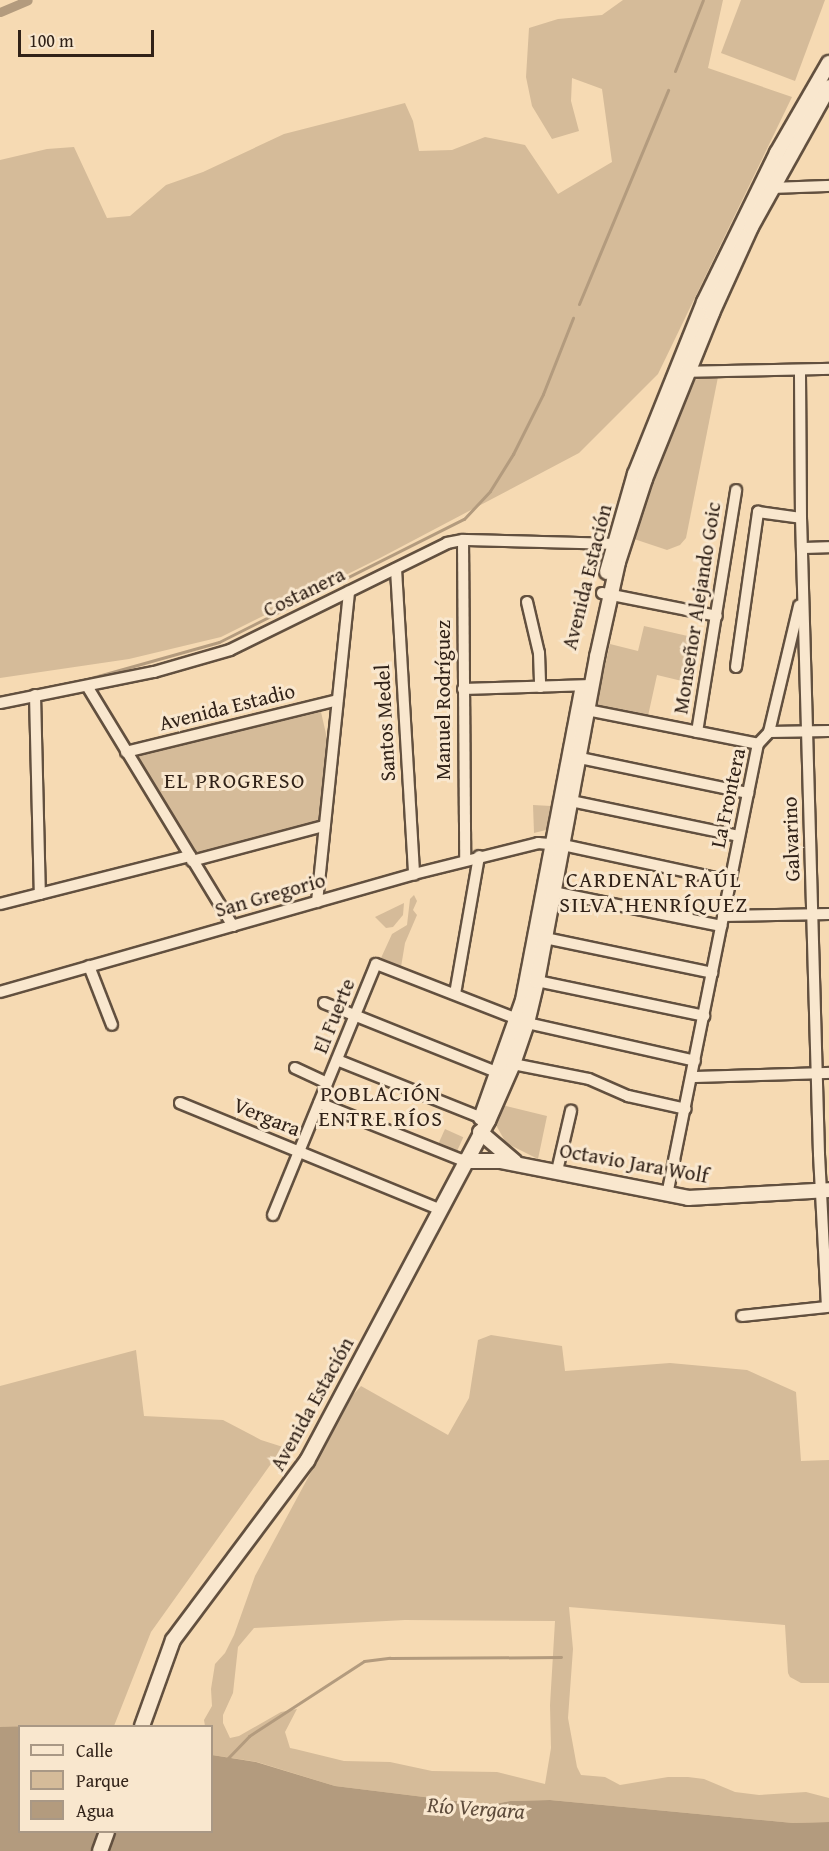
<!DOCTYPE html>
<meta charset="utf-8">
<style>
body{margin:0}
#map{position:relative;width:829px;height:1851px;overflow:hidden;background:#f6dab3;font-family:"Gentium Book Plus",serif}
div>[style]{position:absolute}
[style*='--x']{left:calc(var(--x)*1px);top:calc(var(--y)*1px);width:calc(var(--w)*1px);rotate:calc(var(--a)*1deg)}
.green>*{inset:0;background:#d5bb99;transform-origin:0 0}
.water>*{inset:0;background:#b39b7e}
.stream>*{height:3px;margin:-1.5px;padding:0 1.5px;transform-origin:1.5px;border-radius:1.5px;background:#b39b7e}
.canal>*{height:9px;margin:-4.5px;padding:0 4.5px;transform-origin:4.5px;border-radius:4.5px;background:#b39b7e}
.roads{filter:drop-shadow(2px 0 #62503f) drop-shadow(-2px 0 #62503f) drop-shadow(0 2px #62503f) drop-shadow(0 -2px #62503f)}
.street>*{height:10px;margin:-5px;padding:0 5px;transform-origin:5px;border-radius:5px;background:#f9e7ce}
.secondary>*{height:14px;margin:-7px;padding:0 7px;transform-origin:7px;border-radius:7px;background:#f9e7ce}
span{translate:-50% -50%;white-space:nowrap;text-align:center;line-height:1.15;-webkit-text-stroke:6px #f9e7ce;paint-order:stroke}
.street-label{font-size:21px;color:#312218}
.neighbourhood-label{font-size:22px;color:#312218;letter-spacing:1.5px}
.water-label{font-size:22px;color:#5e4c3c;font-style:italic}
.legend{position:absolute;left:18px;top:1725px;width:195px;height:108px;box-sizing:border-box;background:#f9e7ce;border:2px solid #a99885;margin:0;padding:8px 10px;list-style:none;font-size:18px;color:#312218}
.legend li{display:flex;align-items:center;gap:12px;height:30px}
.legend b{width:30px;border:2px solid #a99885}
.scale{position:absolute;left:18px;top:30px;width:136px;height:27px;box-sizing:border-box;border:3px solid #312218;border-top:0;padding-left:8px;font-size:18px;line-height:21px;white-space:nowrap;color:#312218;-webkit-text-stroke:4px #f9e7ce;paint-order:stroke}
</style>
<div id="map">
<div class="green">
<div style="clip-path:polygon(623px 0,723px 0,708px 68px,792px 97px,658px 374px,579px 453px,380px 558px,221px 637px,129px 659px,0 678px,0 160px,47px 149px,74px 147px,107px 218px,130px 216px,166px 185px,203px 172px,284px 134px,405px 103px,413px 121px,419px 151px,452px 150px,485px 137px,525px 145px,558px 194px,612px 162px,602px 89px,572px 78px,571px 101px,579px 131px,552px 139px,532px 106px,526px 77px,529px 28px,558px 19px,602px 15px)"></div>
<div style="clip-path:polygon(741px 0,825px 0,795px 81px,721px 53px)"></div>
<div style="clip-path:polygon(718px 377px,686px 538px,680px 545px,667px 550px,634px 539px,633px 528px,644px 493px,691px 380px)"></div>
<div style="clip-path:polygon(644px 626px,692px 637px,682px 681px,657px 675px,648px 716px,596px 705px,610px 644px,638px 651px)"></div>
<div style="clip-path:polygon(321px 712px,331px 756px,319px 824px,196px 853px,137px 755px)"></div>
<div style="clip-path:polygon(533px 805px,551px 806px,550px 829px,534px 833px)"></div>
<div style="clip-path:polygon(414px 895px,417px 901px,413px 910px,417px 915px,405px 943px,401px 967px,381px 958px,392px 934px,407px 925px,410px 899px)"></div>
<div style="clip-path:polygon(404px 903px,403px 915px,393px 927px,386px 928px,375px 917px)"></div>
<div style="clip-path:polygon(498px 1104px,547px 1116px,538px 1159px,506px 1143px,496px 1125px)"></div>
<div style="left:445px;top:1129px;width:20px;height:19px;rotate:24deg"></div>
<div style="clip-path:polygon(evenodd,491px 1335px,562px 1346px,565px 1371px,670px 1363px,747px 1370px,796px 1392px,801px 1461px,829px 1460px,829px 1683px,801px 1683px,790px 1677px,788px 1673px,785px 1625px,569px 1607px,573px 1649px,568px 1718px,577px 1767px,581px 1775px,605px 1777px,620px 1785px,668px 1777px,688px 1777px,704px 1779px,735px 1792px,759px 1795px,806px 1792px,829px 1798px,829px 1822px,793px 1823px,550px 1800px,510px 1801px,489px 1805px,335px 1786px,257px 1762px,212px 1755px,212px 1726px,205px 1726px,204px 1720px,212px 1706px,211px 1689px,215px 1664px,225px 1653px,234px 1635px,255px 1576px,352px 1396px,361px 1386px,448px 1435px,469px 1398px,478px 1340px,491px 1335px,405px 1620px,555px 1621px,550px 1705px,551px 1748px,545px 1784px,497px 1772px,432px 1771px,390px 1762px,344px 1761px,295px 1749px,290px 1748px,285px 1732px,297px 1709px,281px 1712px,239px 1736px,230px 1738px,223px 1723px,223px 1715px,233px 1693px,238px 1647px,254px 1628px,405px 1620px)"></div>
<div style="clip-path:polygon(136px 1350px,144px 1416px,223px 1420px,261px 1440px,283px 1447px,151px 1632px,114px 1726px,0 1727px,0 1386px)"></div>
</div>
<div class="water">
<div style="clip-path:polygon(71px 1725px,86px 1726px,20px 1726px,20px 1832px,212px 1832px,212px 1755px,256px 1762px,335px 1786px,489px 1805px,510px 1801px,550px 1800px,793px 1823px,829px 1822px,829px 1851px,0 1851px,0 1727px,31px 1726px)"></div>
</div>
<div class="stream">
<div style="--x:675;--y:71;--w:76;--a:-68.5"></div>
<div style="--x:579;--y:304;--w:232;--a:-67.4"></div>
<div style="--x:66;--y:685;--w:159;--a:-15.7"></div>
<div style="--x:219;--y:642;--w:274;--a:-26.7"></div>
<div style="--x:464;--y:519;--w:38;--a:-47"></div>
<div style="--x:490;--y:491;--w:44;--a:-58.1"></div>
<div style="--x:513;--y:454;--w:67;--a:-63.4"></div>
<div style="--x:543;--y:394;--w:82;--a:-68.5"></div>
<div style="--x:0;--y:697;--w:60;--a:-10.6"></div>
<div style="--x:227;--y:1759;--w:32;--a:-46"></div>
<div style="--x:249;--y:1736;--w:137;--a:-33.1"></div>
<div style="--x:364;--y:1661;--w:26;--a:-7"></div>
<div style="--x:390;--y:1658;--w:171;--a:-0.3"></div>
</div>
<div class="canal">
<div style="--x:0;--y:12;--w:30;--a:-23"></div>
</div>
<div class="roads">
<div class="street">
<div style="--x:769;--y:188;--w:60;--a:-1.9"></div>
<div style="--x:683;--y:372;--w:146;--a:-1.2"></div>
<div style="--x:463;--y:540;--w:320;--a:89.6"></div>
<div style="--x:802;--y:548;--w:27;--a:-2"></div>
<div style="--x:396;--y:569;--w:306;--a:86.6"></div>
<div style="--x:602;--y:593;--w:117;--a:11.3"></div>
<div style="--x:527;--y:602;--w:52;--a:76.8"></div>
<div style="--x:539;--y:653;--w:34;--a:88"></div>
<div style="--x:736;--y:667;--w:157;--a:-81.9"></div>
<div style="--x:758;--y:512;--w:43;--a:7.9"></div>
<div style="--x:87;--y:686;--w:281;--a:58.7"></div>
<div style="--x:463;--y:689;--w:129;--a:-1.8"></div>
<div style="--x:35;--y:695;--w:199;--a:88.6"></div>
<div style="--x:0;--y:703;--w:157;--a:-11.4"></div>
<div style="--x:154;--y:672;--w:79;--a:-16.1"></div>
<div style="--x:230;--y:650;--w:242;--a:-26.2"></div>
<div style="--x:447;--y:543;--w:16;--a:-11"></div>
<div style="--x:463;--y:540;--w:158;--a:1.5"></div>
<div style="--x:582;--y:709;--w:179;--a:11.2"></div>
<div style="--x:697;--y:732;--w:245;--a:-80.8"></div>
<div style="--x:769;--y:732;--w:60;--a:-1"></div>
<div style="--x:126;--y:752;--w:217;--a:-13.8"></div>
<div style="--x:580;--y:758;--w:172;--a:11.8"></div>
<div style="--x:571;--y:801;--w:171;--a:11.8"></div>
<div style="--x:192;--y:861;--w:137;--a:-14.9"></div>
<div style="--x:548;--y:891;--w:177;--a:11.4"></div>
<div style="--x:317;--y:902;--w:312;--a:-84.1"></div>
<div style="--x:0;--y:904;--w:196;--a:-14.2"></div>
<div style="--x:723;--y:916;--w:106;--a:-1.1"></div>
<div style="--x:545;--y:938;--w:171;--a:11.8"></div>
<div style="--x:89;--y:966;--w:63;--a:68.7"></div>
<div style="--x:537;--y:981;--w:171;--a:11.8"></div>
<div style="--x:0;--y:992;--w:430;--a:-15.9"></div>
<div style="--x:414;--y:874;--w:128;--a:-14"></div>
<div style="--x:538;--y:843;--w:25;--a:5"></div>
<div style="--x:563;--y:845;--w:171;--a:12.2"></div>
<div style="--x:455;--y:994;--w:140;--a:-80.1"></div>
<div style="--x:324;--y:1003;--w:194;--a:21.8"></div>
<div style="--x:337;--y:1060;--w:162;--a:21.8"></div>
<div style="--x:513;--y:1064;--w:77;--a:11.2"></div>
<div style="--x:589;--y:1079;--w:43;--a:23.6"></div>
<div style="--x:628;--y:1096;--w:59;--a:12.6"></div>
<div style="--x:295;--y:1068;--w:35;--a:25"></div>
<div style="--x:692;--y:1077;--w:137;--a:-1.7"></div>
<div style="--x:180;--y:1103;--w:280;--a:22.3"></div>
<div style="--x:319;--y:1103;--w:156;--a:21.8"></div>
<div style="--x:557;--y:1171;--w:62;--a:-76.9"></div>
<div style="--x:667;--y:1195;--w:460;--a:-78.6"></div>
<div style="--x:758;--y:744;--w:16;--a:-47"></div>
<div style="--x:769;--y:732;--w:130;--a:-76.6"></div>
<div style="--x:273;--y:1215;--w:271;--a:-67.7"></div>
<div style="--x:376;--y:964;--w:162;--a:21.3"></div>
<div style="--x:527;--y:1023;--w:172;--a:12.7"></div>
<div style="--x:742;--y:1316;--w:85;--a:-6"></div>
<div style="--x:827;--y:1307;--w:153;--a:-93"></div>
<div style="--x:819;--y:1154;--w:636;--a:-91.62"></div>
<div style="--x:801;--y:518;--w:148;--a:-90.4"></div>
</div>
<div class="secondary">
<div style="--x:607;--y:572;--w:102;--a:-74.1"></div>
<div style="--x:635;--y:474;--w:185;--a:-68.1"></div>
<div style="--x:704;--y:302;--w:166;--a:-63.9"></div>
<div style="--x:777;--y:153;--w:104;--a:-60"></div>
<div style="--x:481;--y:1118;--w:125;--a:-70.4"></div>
<div style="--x:523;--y:1000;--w:315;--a:-79.2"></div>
<div style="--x:480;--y:1132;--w:46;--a:40.6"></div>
<div style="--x:464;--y:1161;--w:36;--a:0"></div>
<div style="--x:500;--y:1161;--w:192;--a:11.1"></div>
<div style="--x:688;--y:1198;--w:141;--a:-3.2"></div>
<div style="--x:142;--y:1726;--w:91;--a:-70.2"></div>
<div style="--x:173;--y:1640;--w:224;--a:-53.2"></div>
<div style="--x:307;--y:1461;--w:385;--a:-62"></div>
<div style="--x:488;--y:1121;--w:62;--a:-66.3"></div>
<div style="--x:513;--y:1064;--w:43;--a:-71.1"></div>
<div style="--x:527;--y:1023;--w:43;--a:-76.6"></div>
<div style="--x:537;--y:981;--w:330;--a:-79.5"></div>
<div style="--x:597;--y:657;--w:97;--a:-77.5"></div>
<div style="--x:618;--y:562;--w:87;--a:-72"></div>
<div style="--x:645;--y:479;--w:179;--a:-68"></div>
<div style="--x:712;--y:313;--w:94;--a:-65.6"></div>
<div style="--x:751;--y:227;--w:160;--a:-60.9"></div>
<div style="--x:100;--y:1851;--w:20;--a:-70"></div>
</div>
</div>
<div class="street-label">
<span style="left:587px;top:577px;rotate:-76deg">Avenida Estación</span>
<span style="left:304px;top:592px;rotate:-26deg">Costanera</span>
<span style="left:697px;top:608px;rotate:-81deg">Monseñor Alejando Goic</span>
<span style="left:443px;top:700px;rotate:-90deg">Manuel Rodríguez</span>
<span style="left:227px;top:707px;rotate:-14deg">Avenida Estadio</span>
<span style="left:385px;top:723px;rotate:-93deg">Santos Medel</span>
<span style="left:728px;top:798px;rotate:-78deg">La Frontera</span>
<span style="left:791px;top:839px;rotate:-92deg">Galvarino</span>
<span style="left:270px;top:895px;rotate:-16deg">San Gregorio</span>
<span style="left:334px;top:1016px;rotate:-68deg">El Fuerte</span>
<span style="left:267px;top:1117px;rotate:22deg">Vergara</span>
<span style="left:634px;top:1163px;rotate:10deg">Octavio Jara Wolf</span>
<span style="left:312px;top:1404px;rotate:-61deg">Avenida Estación</span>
</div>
<div class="neighbourhood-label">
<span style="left:235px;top:781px">EL PROGRESO</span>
<span style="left:654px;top:892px">CARDENAL RAÚL<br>SILVA HENRÍQUEZ</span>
<span style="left:381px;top:1106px">POBLACIÓN<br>ENTRE RÍOS</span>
</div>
<div class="water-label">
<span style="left:476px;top:1808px;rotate:4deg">Río Vergara</span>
</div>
<ul class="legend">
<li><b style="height:8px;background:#f9e7ce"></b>Calle</li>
<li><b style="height:16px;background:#d5bb99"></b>Parque</li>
<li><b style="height:16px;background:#b39b7e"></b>Agua</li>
</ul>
<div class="scale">100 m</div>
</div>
